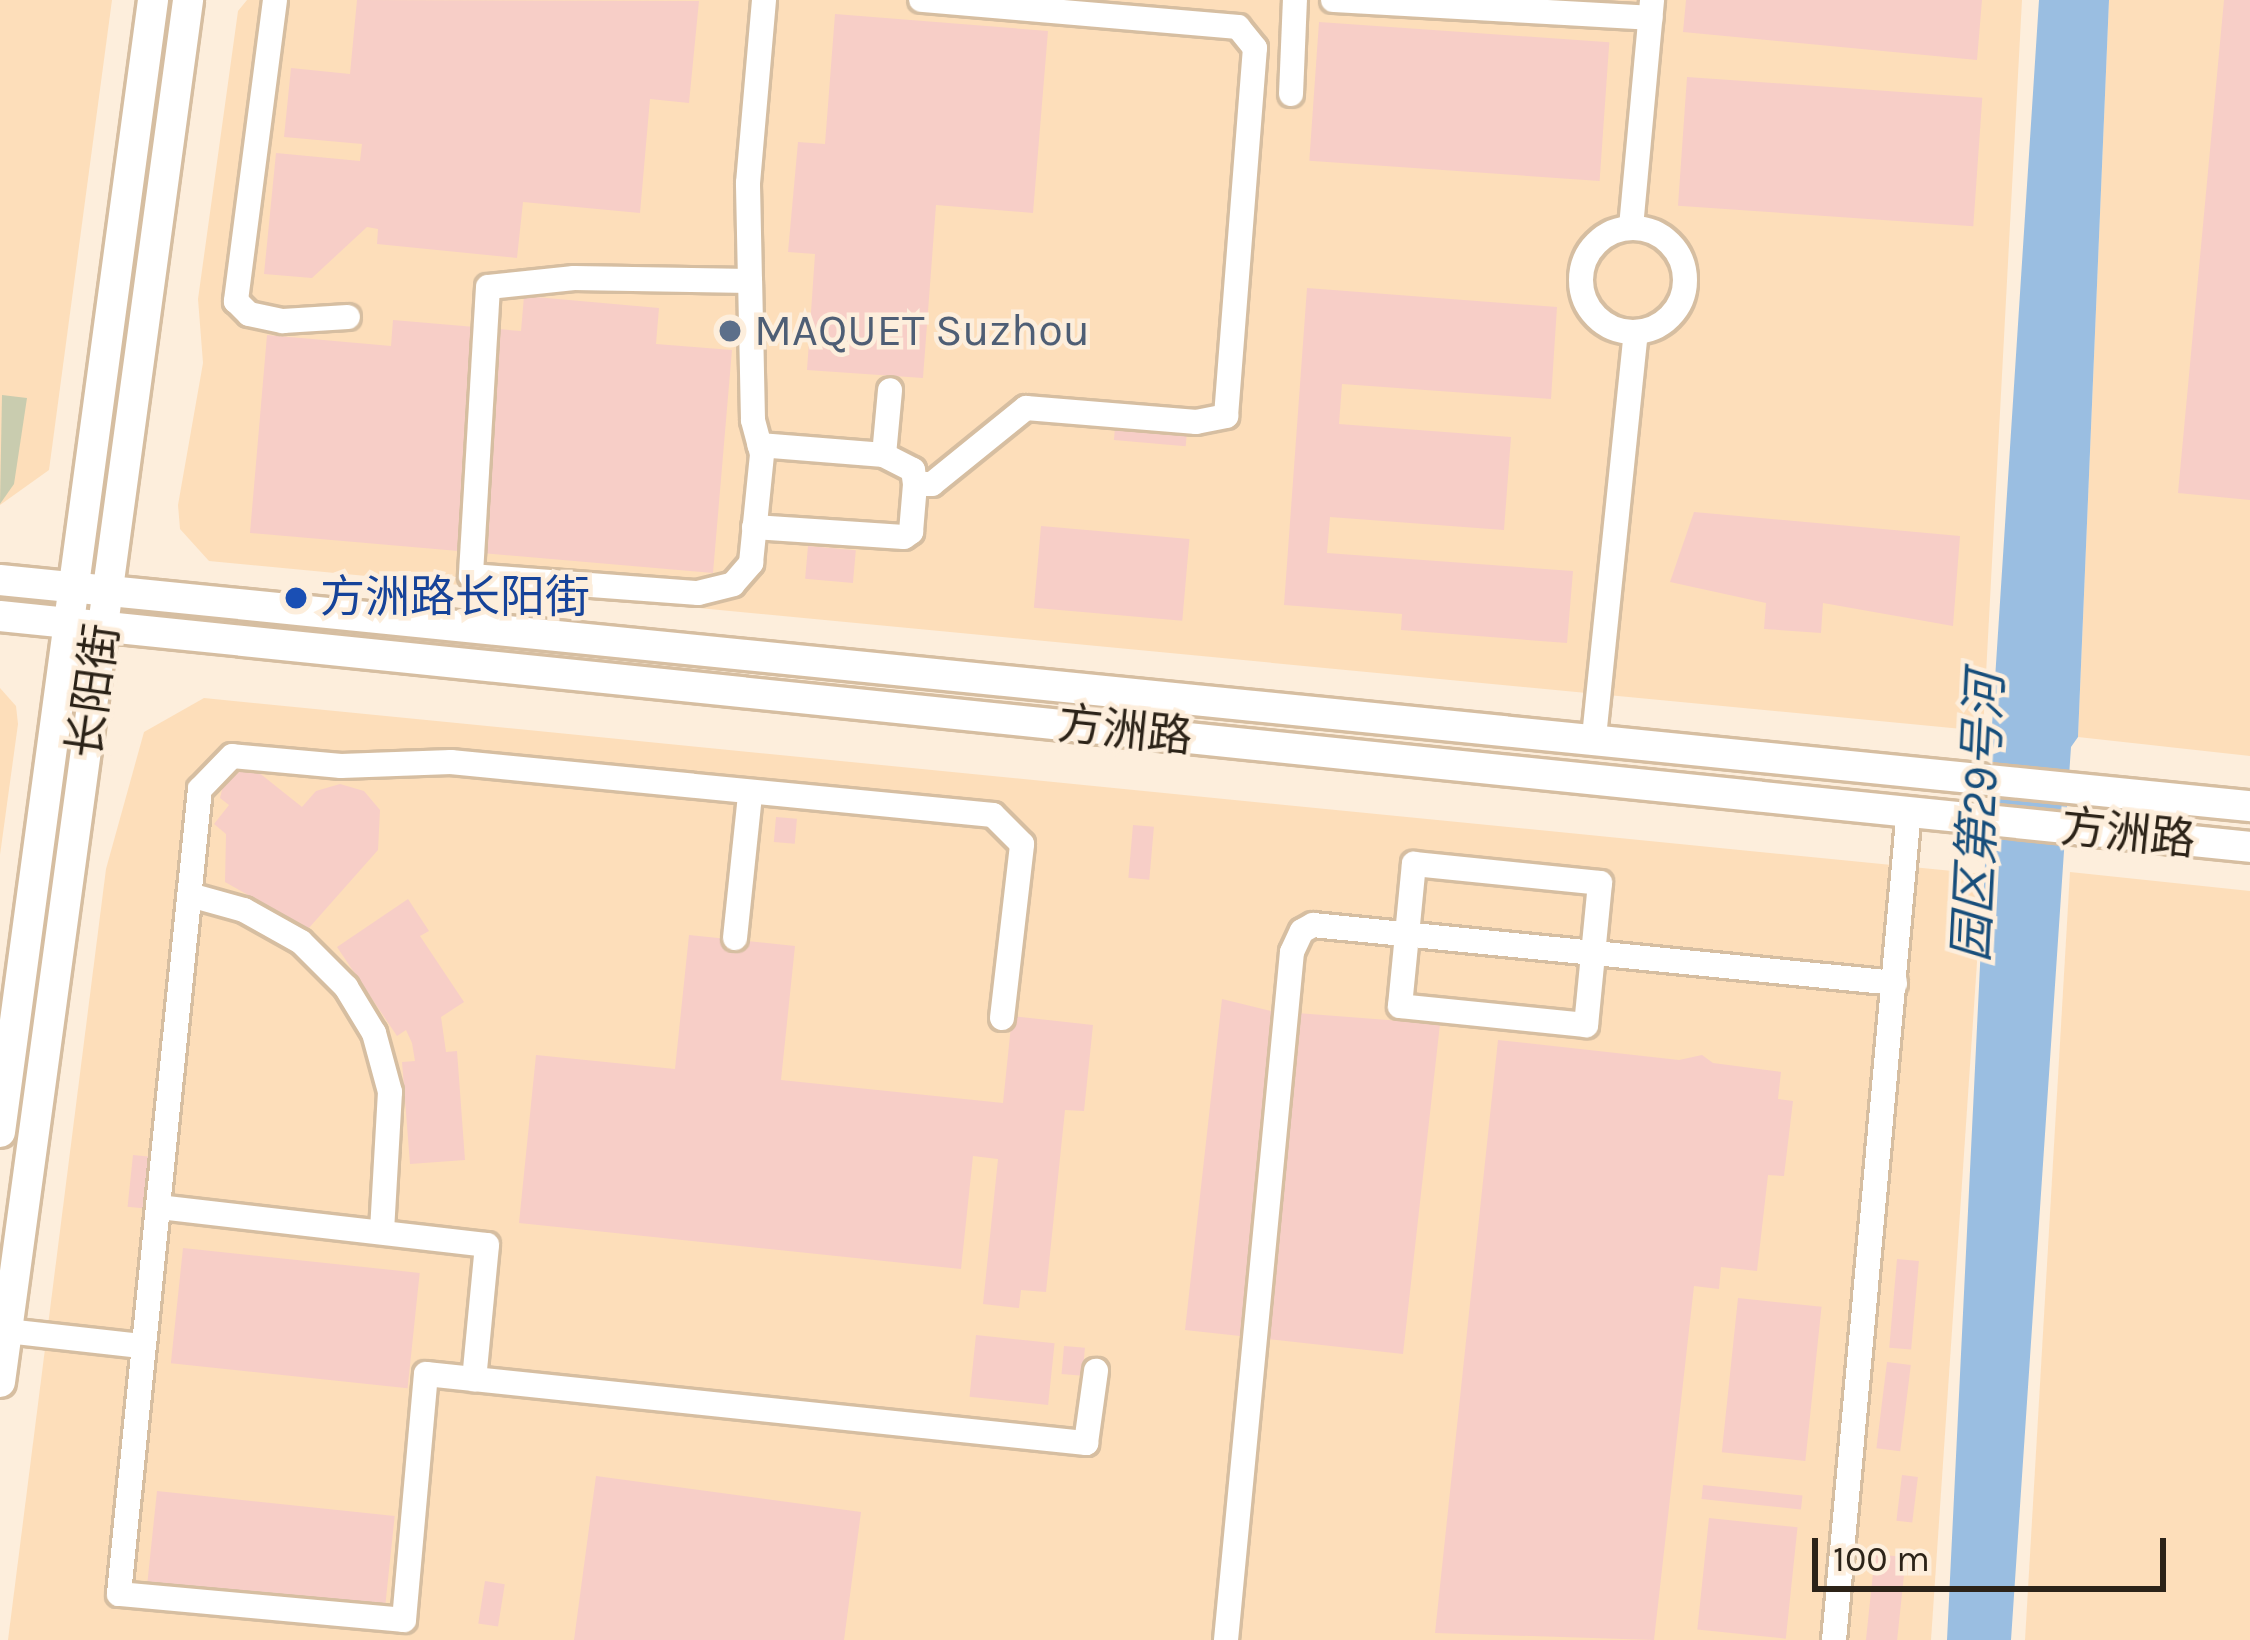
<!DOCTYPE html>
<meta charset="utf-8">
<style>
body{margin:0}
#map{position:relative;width:2250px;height:1640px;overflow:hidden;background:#fdeedc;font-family:Karla,"Noto Sans SC",sans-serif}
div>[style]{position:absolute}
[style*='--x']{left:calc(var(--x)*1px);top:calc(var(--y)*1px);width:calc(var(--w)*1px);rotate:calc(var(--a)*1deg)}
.built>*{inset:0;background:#fddeba}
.green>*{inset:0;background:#c9ccaf}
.water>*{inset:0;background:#9abee1}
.building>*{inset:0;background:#f7cec7;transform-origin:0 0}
.roads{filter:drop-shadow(3px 0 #d6bea1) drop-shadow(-3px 0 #d6bea1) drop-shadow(0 3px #d6bea1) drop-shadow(0 -3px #d6bea1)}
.minor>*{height:24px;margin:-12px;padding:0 12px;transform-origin:12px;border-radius:12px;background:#fff}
.minor>.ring{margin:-12px;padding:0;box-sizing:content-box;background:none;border:24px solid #fff;border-radius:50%}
.major>*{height:30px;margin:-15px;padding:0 15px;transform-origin:15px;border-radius:15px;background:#fff}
.dots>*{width:33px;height:33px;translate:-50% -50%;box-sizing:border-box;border:6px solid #fdeedc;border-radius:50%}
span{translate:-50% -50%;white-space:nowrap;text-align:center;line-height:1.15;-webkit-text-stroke:9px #fdeedc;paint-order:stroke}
.service-label{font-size:45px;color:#4e5e75}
.left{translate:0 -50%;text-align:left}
.transit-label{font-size:45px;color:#164399}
.street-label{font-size:45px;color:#2c2318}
.water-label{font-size:48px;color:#174e7b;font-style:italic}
.scale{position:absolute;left:1812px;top:1538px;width:354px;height:54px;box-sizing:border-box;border:6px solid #2c2318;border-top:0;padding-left:15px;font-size:36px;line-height:42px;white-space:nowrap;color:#2c2318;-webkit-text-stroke:9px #fdeedc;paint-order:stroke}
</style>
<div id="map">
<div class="built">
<div style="clip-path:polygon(0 0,112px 0,49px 470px,0 505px)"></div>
<div style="clip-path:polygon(247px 0,2022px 0,1983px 731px,209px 561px,180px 529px,178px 505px,203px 363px,198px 299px,238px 11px)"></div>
<div style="clip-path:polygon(2109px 0,2250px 0,2250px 756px,2078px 737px)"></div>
<div style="clip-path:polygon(0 688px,16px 706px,18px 724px,0 855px)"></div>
<div style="clip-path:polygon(204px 698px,1983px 874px,1931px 1640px,8px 1640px,106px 869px,144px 732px)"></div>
<div style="clip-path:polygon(2070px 872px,2250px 891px,2250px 1640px,2025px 1640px)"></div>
</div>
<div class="green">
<div style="clip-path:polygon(2px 395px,27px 398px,14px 484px,0 504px)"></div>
</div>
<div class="water">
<div style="clip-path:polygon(2039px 0,2109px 0,2078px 737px,2071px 747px,2011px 1640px,1947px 1640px,1991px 741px)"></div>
</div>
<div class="building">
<div style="clip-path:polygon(357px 0,699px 1px,689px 103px,650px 99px,640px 213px,523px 202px,517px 258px,377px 244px,378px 229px,367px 227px,312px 278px,264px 274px,276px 153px,360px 161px,362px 144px,284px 137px,291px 68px,350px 74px)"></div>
<div style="clip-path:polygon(1686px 0,1982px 0,1977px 60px,1683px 32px)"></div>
<div style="clip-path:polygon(2224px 0,2250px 0,2250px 500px,2178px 493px)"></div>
<div style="clip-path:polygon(835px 14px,1048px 31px,1033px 213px,936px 205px,923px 378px,807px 370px,815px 254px,788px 252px,798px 142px,825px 144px)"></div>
<div style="left:1319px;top:22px;width:291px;height:139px;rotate:4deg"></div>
<div style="left:1687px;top:77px;width:296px;height:129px;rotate:4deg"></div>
<div style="clip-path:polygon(1307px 288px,1557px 307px,1551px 399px,1342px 384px,1339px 424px,1511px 437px,1504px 530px,1330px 517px,1327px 553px,1573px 571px,1567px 643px,1401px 630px,1402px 614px,1284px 605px)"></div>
<div style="clip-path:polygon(524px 296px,659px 308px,656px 344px,732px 350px,713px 573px,250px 533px,267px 335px,391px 346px,393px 320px,521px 331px)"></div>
<div style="left:1115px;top:428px;width:72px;height:12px;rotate:5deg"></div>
<div style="clip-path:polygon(1694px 512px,1960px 536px,1953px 626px,1823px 603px,1821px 633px,1764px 629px,1766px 603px,1670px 582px)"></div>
<div style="left:1041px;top:526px;width:149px;height:82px;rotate:5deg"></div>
<div style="left:808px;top:546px;width:48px;height:33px;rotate:5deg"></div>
<div style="clip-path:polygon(248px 764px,302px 807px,316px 791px,340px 784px,364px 791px,380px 810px,378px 850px,308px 929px,225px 882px,226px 834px,214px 824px,229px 805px,220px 798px,223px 786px)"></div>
<div style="left:776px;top:817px;width:21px;height:25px;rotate:5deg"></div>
<div style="left:1133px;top:825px;width:21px;height:53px;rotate:5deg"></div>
<div style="clip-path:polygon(408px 899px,429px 931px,420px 936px,464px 1002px,441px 1017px,446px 1052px,457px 1051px,465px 1160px,410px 1164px,402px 1062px,415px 1061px,412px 1043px,406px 1030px,397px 1036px,337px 947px)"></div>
<div style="clip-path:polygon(689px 935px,795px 946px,781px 1080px,1003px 1103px,1012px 1016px,1093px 1025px,1084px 1111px,1065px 1110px,1046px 1292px,1021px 1290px,1019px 1308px,983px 1304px,998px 1159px,973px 1156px,961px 1269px,519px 1223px,536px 1055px,675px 1069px)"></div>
<div style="clip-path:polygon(1222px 999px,1271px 1011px,1440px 1024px,1403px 1354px,1185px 1330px)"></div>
<div style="clip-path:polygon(1498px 1040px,1679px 1060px,1702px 1055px,1713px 1063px,1781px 1072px,1778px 1099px,1793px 1101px,1784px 1176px,1768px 1175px,1757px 1271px,1721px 1267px,1719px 1289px,1694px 1286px,1654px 1640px,1435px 1633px)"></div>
<div style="left:133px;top:1155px;width:20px;height:52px;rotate:6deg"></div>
<div style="left:183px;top:1248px;width:238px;height:116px;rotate:6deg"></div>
<div style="left:1897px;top:1259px;width:22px;height:89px;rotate:5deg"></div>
<div style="left:1738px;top:1298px;width:84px;height:155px;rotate:6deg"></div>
<div style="left:976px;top:1335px;width:79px;height:62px;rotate:6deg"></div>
<div style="left:1064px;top:1346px;width:21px;height:28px;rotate:5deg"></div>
<div style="left:1887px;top:1362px;width:24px;height:87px;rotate:7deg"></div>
<div style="left:1902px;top:1475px;width:16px;height:46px;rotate:7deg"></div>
<div style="clip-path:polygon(596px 1476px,861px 1512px,844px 1640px,574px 1640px)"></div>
<div style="left:1703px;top:1485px;width:100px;height:14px;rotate:6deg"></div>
<div style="left:157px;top:1491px;width:239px;height:93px;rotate:6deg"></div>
<div style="left:1709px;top:1518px;width:89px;height:112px;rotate:6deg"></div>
<div style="left:1875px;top:1554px;width:31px;height:87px;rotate:6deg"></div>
<div style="left:485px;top:1581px;width:20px;height:43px;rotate:9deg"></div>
</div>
<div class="roads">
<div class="minor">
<div style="--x:275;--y:0;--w:304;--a:97.4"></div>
<div style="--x:236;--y:301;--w:18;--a:45"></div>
<div style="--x:249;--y:314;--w:35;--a:12"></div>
<div style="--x:283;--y:321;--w:65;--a:-3.5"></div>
<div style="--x:1333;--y:0;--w:318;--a:3.2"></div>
<div style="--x:1291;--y:94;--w:94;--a:-87.6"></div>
<div style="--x:1631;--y:227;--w:228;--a:-84.7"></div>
<div class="ring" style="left:1581px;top:228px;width:80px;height:80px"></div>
<div style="--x:750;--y:281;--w:176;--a:-179"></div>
<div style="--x:574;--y:278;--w:86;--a:174"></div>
<div style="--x:488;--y:287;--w:289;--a:93.4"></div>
<div style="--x:471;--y:576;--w:228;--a:4.3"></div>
<div style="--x:698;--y:593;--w:36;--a:-14"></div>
<div style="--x:733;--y:584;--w:28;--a:-49"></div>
<div style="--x:751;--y:563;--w:110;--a:-84.2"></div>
<div style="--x:762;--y:454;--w:35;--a:-105"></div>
<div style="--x:753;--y:420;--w:139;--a:-91.2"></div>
<div style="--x:750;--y:281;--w:98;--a:-91.2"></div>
<div style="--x:748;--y:183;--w:184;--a:-85"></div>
<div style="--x:884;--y:455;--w:65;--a:-84.7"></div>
<div style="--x:915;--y:484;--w:17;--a:0"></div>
<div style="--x:932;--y:484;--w:121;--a:-39"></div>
<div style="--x:1026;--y:408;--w:171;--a:4.7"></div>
<div style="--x:1196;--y:422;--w:31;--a:-11"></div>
<div style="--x:1226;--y:416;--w:369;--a:-85.5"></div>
<div style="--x:1255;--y:48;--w:27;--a:-129"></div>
<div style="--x:1238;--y:27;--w:318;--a:-175.1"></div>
<div style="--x:754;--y:527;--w:150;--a:3.8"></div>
<div style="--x:904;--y:537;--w:9;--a:-36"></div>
<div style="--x:911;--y:532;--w:48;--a:-85.2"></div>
<div style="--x:915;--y:484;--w:14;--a:-98"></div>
<div style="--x:913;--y:470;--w:33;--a:-153"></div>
<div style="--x:884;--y:455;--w:125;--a:-175.4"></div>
<div style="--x:1594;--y:737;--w:405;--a:-84.1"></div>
<div style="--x:1414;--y:864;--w:187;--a:5.8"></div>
<div style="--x:1600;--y:883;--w:143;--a:95.6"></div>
<div style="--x:1586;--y:1025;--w:187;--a:-174.2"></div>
<div style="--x:1400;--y:1006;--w:143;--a:-84.4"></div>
<div style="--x:190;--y:895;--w:56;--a:15.5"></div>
<div style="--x:244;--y:910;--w:65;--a:29.3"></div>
<div style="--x:301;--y:942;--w:64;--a:45"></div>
<div style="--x:346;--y:987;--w:54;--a:58.7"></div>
<div style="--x:374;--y:1033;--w:61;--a:74.8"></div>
<div style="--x:390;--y:1092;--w:139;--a:93.3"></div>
<div style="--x:735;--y:938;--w:143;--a:-84"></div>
<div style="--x:1002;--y:1018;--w:175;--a:-83.4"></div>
<div style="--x:1022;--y:844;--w:41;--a:-135"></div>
<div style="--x:993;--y:815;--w:545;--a:-174.42"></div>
<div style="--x:451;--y:762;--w:110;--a:177.9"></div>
<div style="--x:341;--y:766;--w:109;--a:-174.8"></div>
<div style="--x:232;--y:756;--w:46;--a:134.1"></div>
<div style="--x:200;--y:789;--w:809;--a:95.75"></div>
<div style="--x:119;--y:1594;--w:286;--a:5.2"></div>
<div style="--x:404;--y:1620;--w:247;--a:-84.9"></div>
<div style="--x:426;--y:1374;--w:664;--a:5.97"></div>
<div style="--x:1086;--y:1443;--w:73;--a:-82.1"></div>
<div style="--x:159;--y:1207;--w:330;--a:6.6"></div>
<div style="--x:487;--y:1245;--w:135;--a:95.5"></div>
<div style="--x:7;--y:1331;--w:134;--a:6.4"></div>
<div style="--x:1226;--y:1640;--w:691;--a:-84.52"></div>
<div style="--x:1292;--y:952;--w:23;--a:-65"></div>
<div style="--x:1302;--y:931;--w:13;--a:-29"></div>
<div style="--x:1313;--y:925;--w:585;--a:5.69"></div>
<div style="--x:1834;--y:1640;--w:833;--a:-84.84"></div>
</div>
<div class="major">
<div style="--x:0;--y:580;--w:2261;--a:5.74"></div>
<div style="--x:0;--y:616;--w:2262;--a:5.86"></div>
<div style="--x:0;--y:1132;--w:1142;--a:-82.3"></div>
<div style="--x:0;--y:1382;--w:1395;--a:-82.25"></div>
</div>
</div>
<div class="dots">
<div style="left:730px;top:331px;background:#5c6f8a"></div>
<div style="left:296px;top:598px;background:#1a4fb4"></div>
</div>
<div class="service-label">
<span class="left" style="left:754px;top:331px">MAQUET Suzhou</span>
</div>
<div class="transit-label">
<span class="left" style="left:320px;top:598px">方洲路长阳街</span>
</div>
<div class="street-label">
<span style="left:94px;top:691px;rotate:-82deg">长阳街</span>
<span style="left:1125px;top:731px;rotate:6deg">方洲路</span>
<span style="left:2128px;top:834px;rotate:6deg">方洲路</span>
</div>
<div class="water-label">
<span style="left:1979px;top:817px;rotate:-87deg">园区第29号河</span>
</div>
<div class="scale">100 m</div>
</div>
